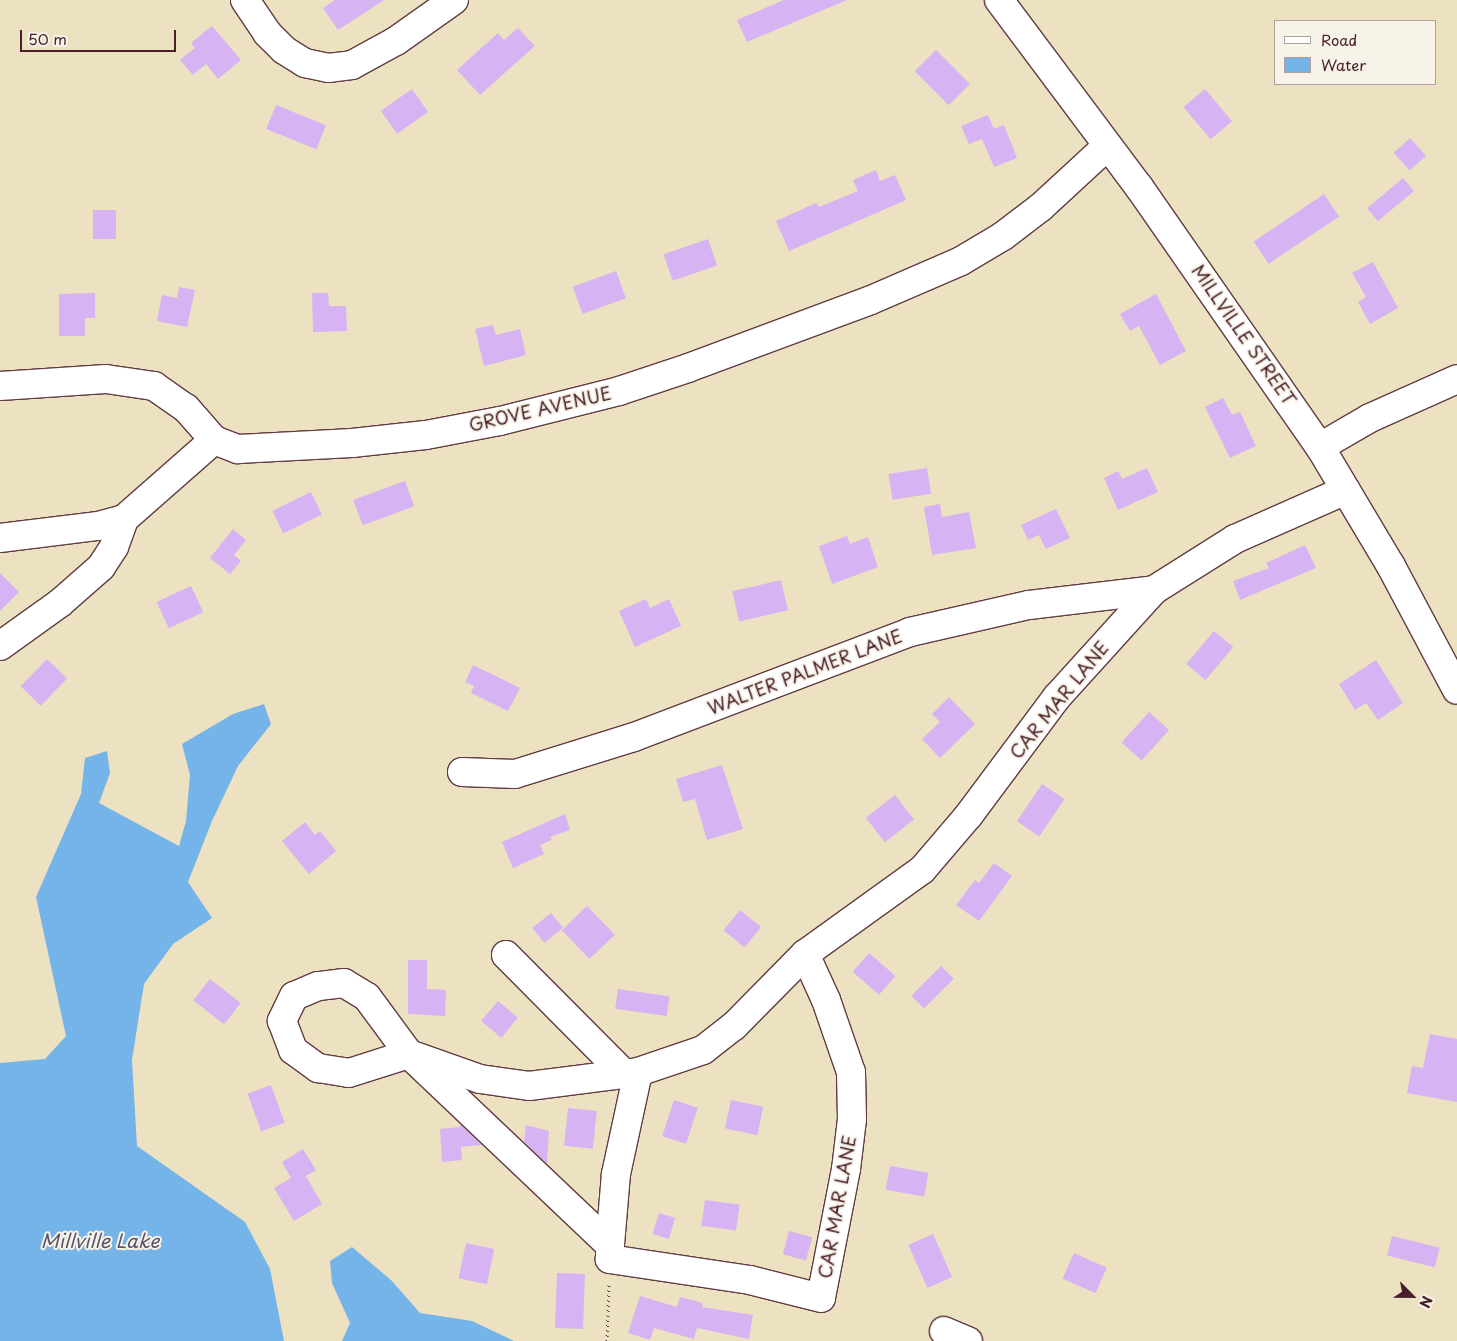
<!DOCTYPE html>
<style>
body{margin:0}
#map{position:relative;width:1457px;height:1341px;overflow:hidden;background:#ece2c2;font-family:"Playpen Sans",sans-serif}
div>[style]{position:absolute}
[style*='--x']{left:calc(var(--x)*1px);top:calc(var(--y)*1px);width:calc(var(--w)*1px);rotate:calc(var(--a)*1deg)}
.water>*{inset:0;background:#74b4e8}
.building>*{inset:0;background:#d6b3f2;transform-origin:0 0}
.path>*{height:3px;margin-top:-1.5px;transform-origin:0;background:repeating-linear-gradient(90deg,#623c42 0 1px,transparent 0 5px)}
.roads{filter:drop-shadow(1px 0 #623c42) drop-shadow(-1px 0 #623c42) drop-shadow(0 1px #623c42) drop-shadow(0 -1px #623c42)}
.minor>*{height:28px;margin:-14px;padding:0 14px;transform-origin:14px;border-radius:14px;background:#fff}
span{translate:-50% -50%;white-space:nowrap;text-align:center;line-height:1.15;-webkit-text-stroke:4px #f7f3e8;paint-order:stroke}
.street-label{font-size:18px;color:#4a1f2b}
.water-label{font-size:19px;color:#59536d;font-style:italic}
.legend{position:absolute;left:1274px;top:20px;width:162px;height:65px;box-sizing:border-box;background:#f7f3e8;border:1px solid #b29e9c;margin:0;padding:6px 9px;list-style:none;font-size:15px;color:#4a1f2b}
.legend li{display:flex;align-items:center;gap:10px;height:25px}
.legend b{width:25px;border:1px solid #b29e9c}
.north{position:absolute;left:1387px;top:1271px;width:50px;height:50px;-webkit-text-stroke:4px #f7f3e8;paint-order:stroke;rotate:113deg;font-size:14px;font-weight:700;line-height:20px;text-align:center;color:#4a1f2b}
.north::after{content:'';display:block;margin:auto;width:18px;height:22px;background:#4a1f2b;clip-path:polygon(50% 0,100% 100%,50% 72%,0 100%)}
.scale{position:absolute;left:20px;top:30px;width:156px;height:22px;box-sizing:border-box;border:2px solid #4a1f2b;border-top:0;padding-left:6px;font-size:15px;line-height:18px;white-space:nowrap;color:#4a1f2b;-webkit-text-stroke:4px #f7f3e8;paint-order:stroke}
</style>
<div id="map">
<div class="water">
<div style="clip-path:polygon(264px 704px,271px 724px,238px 766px,212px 821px,188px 882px,212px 918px,173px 944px,144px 984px,132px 1060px,137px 1146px,245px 1222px,270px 1269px,284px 1341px,0 1341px,0 1063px,45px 1059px,66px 1036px,36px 897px,81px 794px,85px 758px,107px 751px,110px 773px,99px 803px,179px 846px,186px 821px,190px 775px,182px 744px,233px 714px)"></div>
<div style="clip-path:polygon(352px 1247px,392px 1281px,420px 1313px,472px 1321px,514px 1341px,342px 1341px,350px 1323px,332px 1283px,330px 1261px)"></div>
</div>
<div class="building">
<div style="clip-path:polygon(335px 0,384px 0,338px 30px,323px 8px)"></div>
<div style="clip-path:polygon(784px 0,847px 0,747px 42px,737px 20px)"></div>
<div style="clip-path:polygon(212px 26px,241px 60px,218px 79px,206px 64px,193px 75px,180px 60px,195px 48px,191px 43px)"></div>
<div style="clip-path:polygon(518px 28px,535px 46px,480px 95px,457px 70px,498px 33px,504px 40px)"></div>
<div style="left:936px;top:50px;width:48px;height:30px;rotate:45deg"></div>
<div style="left:412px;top:89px;width:28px;height:38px;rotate:55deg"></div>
<div style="left:1205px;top:89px;width:42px;height:28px;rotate:50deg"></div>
<div style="left:276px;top:105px;width:54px;height:26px;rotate:22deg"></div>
<div style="clip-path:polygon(988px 115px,994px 129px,1004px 125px,1017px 158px,994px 167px,982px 139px,969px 144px,961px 126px)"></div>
<div style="left:1410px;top:138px;width:24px;height:22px;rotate:48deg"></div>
<div style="clip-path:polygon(876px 170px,880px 181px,895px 175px,906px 200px,789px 251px,776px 221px,816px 203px,819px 207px,858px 191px,853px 180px)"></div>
<div style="left:1403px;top:178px;width:17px;height:47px;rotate:50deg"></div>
<div style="left:1324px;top:194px;width:27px;height:85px;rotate:56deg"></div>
<div style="left:93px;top:210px;width:23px;height:29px"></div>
<div style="left:708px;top:239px;width:28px;height:47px;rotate:71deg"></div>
<div style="clip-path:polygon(1373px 262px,1398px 308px,1370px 324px,1358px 302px,1366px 297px,1352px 273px)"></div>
<div style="left:616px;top:271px;width:29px;height:46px;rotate:70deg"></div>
<div style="clip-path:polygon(179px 287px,195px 290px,187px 327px,157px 321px,162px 295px,177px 298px)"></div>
<div style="clip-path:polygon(95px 293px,95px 318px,85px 318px,85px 336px,59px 336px,59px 294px)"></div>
<div style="clip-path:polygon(312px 293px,328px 293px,329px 306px,346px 306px,347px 331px,313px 332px)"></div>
<div style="clip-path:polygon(1156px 294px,1186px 351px,1160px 365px,1139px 326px,1130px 331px,1120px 314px)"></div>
<div style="clip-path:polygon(493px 325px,496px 335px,520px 329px,526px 355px,484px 366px,475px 329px)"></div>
<div style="clip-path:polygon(1223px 398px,1232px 415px,1240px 412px,1256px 446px,1230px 458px,1205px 407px)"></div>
<div style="left:927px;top:468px;width:26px;height:39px;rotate:81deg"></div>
<div style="clip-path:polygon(1147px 468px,1158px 492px,1118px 510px,1104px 478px,1118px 471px,1122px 479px)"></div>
<div style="left:405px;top:481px;width:27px;height:55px;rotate:70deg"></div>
<div style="left:311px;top:492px;width:25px;height:43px;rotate:64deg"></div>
<div style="clip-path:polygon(940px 504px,942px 517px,969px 512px,976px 548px,932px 555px,924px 507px)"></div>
<div style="clip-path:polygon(1056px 509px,1070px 538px,1046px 549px,1039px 535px,1028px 540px,1021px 525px)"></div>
<div style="clip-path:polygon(233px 529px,246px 540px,234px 555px,241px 561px,230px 574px,210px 558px)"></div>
<div style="clip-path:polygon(847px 536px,850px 544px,868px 537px,878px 567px,832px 584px,819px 546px)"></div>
<div style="clip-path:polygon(1305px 545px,1316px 568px,1240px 600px,1233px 581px,1269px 568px,1266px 563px)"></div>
<div style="clip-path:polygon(0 573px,19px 592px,0 611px)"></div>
<div style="left:781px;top:580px;width:31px;height:50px;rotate:77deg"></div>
<div style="left:191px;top:586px;width:29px;height:38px;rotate:65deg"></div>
<div style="clip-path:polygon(646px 599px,650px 608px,669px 599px,681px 626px,635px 647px,619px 611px)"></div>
<div style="left:1214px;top:631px;width:25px;height:43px;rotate:40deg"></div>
<div style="left:47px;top:659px;width:28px;height:38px;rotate:44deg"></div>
<div style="clip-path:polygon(1376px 660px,1403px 703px,1378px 720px,1366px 703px,1355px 710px,1339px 684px)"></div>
<div style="clip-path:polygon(473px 665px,520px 688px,508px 711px,471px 693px,474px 686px,465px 682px)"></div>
<div style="clip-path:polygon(949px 697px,975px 724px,940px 758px,922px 739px,940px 722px,932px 714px)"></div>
<div style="left:1149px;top:712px;width:27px;height:41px;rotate:42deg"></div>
<div style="clip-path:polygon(722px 765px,743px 829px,707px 840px,695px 799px,683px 802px,676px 779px)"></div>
<div style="left:1042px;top:784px;width:27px;height:45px;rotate:34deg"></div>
<div style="left:895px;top:795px;width:31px;height:37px;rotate:52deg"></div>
<div style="clip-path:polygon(565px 814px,570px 830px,550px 837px,552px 840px,540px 845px,544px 854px,513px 868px,502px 842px)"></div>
<div style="clip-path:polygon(305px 822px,315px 835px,320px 831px,336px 851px,309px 874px,282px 841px)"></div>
<div style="clip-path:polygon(994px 863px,1012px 876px,979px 921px,956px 905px,975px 880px,979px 883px)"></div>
<div style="left:587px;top:906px;width:40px;height:35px;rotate:46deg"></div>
<div style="left:740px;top:910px;width:27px;height:26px;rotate:39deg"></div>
<div style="left:551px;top:913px;width:19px;height:24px;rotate:51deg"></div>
<div style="left:869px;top:953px;width:35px;height:25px;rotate:41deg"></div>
<div style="clip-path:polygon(408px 960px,427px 960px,427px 989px,446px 990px,445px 1016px,408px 1014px)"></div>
<div style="left:941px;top:966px;width:18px;height:42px;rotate:45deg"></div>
<div style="left:210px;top:979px;width:39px;height:27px;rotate:38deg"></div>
<div style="left:618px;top:989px;width:52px;height:20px;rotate:8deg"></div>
<div style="left:498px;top:1001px;width:26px;height:26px;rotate:40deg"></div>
<div style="clip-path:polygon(1430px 1034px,1457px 1039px,1457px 1102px,1407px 1093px,1412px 1066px,1423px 1068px)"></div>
<div style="left:271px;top:1085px;width:40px;height:25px;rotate:70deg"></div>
<div style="left:674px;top:1100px;width:25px;height:38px;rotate:18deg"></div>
<div style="left:731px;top:1100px;width:33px;height:29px;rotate:12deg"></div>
<div style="left:568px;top:1108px;width:29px;height:38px;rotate:6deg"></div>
<div style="clip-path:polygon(460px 1124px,482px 1145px,461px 1147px,462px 1160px,442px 1162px,440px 1129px,460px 1127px)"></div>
<div style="clip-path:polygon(526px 1125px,549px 1131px,547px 1164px,524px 1142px)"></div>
<div style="clip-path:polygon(303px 1149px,316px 1170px,306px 1176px,322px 1204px,294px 1221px,274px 1188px,291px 1178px,282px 1162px)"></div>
<div style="left:890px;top:1166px;width:39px;height:24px;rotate:10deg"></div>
<div style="left:705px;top:1200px;width:35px;height:26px;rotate:8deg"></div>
<div style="left:659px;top:1213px;width:17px;height:22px;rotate:17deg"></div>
<div style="left:789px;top:1231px;width:24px;height:24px;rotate:15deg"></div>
<div style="left:933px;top:1234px;width:47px;height:27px;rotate:66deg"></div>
<div style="left:1392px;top:1236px;width:49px;height:20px;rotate:14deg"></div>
<div style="left:466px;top:1243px;width:29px;height:36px;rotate:12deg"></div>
<div style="left:1074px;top:1253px;width:36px;height:28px;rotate:24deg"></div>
<div style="left:557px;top:1273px;width:28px;height:55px;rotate:2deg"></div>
<div style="clip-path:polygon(640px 1296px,677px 1307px,680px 1297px,703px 1303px,702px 1307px,753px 1315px,749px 1339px,697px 1328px,694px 1339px,654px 1328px,650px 1340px,628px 1333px)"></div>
</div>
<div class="path">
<div style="--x:607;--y:1341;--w:58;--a:-88"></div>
</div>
<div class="roads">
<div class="minor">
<div style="--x:245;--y:0;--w:40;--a:56"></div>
<div style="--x:267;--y:33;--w:24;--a:45"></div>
<div style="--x:284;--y:50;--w:25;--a:32"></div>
<div style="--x:305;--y:63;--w:24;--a:12"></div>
<div style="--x:328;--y:68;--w:24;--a:-7"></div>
<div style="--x:352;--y:65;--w:50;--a:-28.6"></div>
<div style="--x:396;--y:41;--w:71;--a:-35.3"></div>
<div style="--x:999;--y:0;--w:234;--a:53.2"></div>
<div style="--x:1139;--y:187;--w:317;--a:55.2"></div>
<div style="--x:1320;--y:447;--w:139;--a:59.2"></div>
<div style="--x:1391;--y:566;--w:140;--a:62"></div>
<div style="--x:0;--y:386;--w:106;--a:-3.8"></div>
<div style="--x:106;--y:379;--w:49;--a:8.3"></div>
<div style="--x:154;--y:386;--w:39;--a:35"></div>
<div style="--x:186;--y:408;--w:43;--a:48.8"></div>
<div style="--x:214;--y:440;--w:26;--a:21"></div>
<div style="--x:238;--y:449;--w:114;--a:-3"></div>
<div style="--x:352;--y:443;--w:74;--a:-6.2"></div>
<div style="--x:426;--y:435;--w:75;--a:-10.7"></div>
<div style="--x:500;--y:421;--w:123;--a:-14.1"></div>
<div style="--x:619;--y:391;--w:73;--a:-18.4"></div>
<div style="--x:688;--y:368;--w:195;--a:-20.4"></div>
<div style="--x:871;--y:300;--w:98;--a:-23.4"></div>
<div style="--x:961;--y:261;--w:49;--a:-30.8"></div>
<div style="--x:1003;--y:236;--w:48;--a:-37.3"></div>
<div style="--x:1041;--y:207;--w:90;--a:-42.7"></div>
<div style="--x:1320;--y:447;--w:58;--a:-30.1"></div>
<div style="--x:1370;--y:418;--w:95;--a:-24.1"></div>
<div style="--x:0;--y:538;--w:99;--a:-7"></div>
<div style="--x:98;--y:526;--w:27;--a:-15"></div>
<div style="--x:0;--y:646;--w:74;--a:-35.6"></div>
<div style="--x:60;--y:603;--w:55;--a:-41.3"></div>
<div style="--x:101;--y:567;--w:24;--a:-57"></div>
<div style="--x:114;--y:547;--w:30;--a:-70"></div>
<div style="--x:124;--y:519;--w:120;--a:-41.3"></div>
<div style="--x:462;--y:772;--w:53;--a:2.2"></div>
<div style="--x:515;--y:774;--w:125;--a:-17.3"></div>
<div style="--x:634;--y:737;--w:295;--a:-20.8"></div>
<div style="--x:910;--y:632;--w:122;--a:-12.8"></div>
<div style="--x:1029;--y:605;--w:126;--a:-6.8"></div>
<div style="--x:805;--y:954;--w:51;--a:65.5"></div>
<div style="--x:826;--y:1000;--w:76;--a:70.9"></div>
<div style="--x:851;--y:1072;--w:47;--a:88.8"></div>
<div style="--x:852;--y:1119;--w:50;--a:96.8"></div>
<div style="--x:846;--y:1169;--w:131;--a:101"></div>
<div style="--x:821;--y:1298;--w:73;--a:-165.8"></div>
<div style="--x:750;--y:1280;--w:142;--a:-171.5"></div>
<div style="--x:610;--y:1259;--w:14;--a:-90"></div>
<div style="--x:610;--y:1245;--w:277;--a:-136.5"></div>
<div style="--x:409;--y:1054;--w:71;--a:-126.4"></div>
<div style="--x:367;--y:997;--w:27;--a:-149"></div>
<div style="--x:344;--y:983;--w:26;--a:173"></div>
<div style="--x:318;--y:986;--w:26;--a:157"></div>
<div style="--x:294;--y:996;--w:28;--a:116"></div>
<div style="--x:282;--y:1021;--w:31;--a:69"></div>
<div style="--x:293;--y:1050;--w:31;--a:36"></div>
<div style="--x:318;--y:1068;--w:31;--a:9"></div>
<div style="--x:349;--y:1073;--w:63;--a:-17.6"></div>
<div style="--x:409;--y:1054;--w:75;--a:19.4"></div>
<div style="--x:480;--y:1079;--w:49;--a:8.1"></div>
<div style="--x:529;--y:1086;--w:110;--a:-7.3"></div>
<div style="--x:638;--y:1072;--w:69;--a:-18.7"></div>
<div style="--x:703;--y:1050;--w:39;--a:-38"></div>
<div style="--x:734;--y:1026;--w:101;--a:-45.4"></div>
<div style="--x:805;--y:954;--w:144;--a:-35.7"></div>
<div style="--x:922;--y:870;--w:72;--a:-49.5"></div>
<div style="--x:969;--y:815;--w:147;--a:-53.3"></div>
<div style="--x:1057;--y:697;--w:144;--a:-47.8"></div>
<div style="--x:1154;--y:590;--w:96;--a:-32.2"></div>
<div style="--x:1235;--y:539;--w:121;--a:-23.8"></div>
<div style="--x:506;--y:955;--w:168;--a:45.2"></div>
<div style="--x:610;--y:1245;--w:71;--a:-85.2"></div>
<div style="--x:616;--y:1174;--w:104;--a:-77.8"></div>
<div style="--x:944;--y:1331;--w:26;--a:23"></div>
</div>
</div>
<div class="street-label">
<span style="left:1244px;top:335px;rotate:55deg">MILLVILLE STREET</span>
<span style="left:540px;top:409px;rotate:-13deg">GROVE AVENUE</span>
<span style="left:805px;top:672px;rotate:-21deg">WALTER PALMER LANE</span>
<span style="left:1059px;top:700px;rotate:-51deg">CAR MAR LANE</span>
<span style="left:837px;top:1207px;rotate:-80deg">CAR MAR LANE</span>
</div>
<div class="water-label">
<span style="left:100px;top:1241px">Millville Lake</span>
</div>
<ul class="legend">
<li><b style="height:6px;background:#fff"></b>Road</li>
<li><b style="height:14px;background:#74b4e8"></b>Water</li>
</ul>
<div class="north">N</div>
<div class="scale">50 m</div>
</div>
